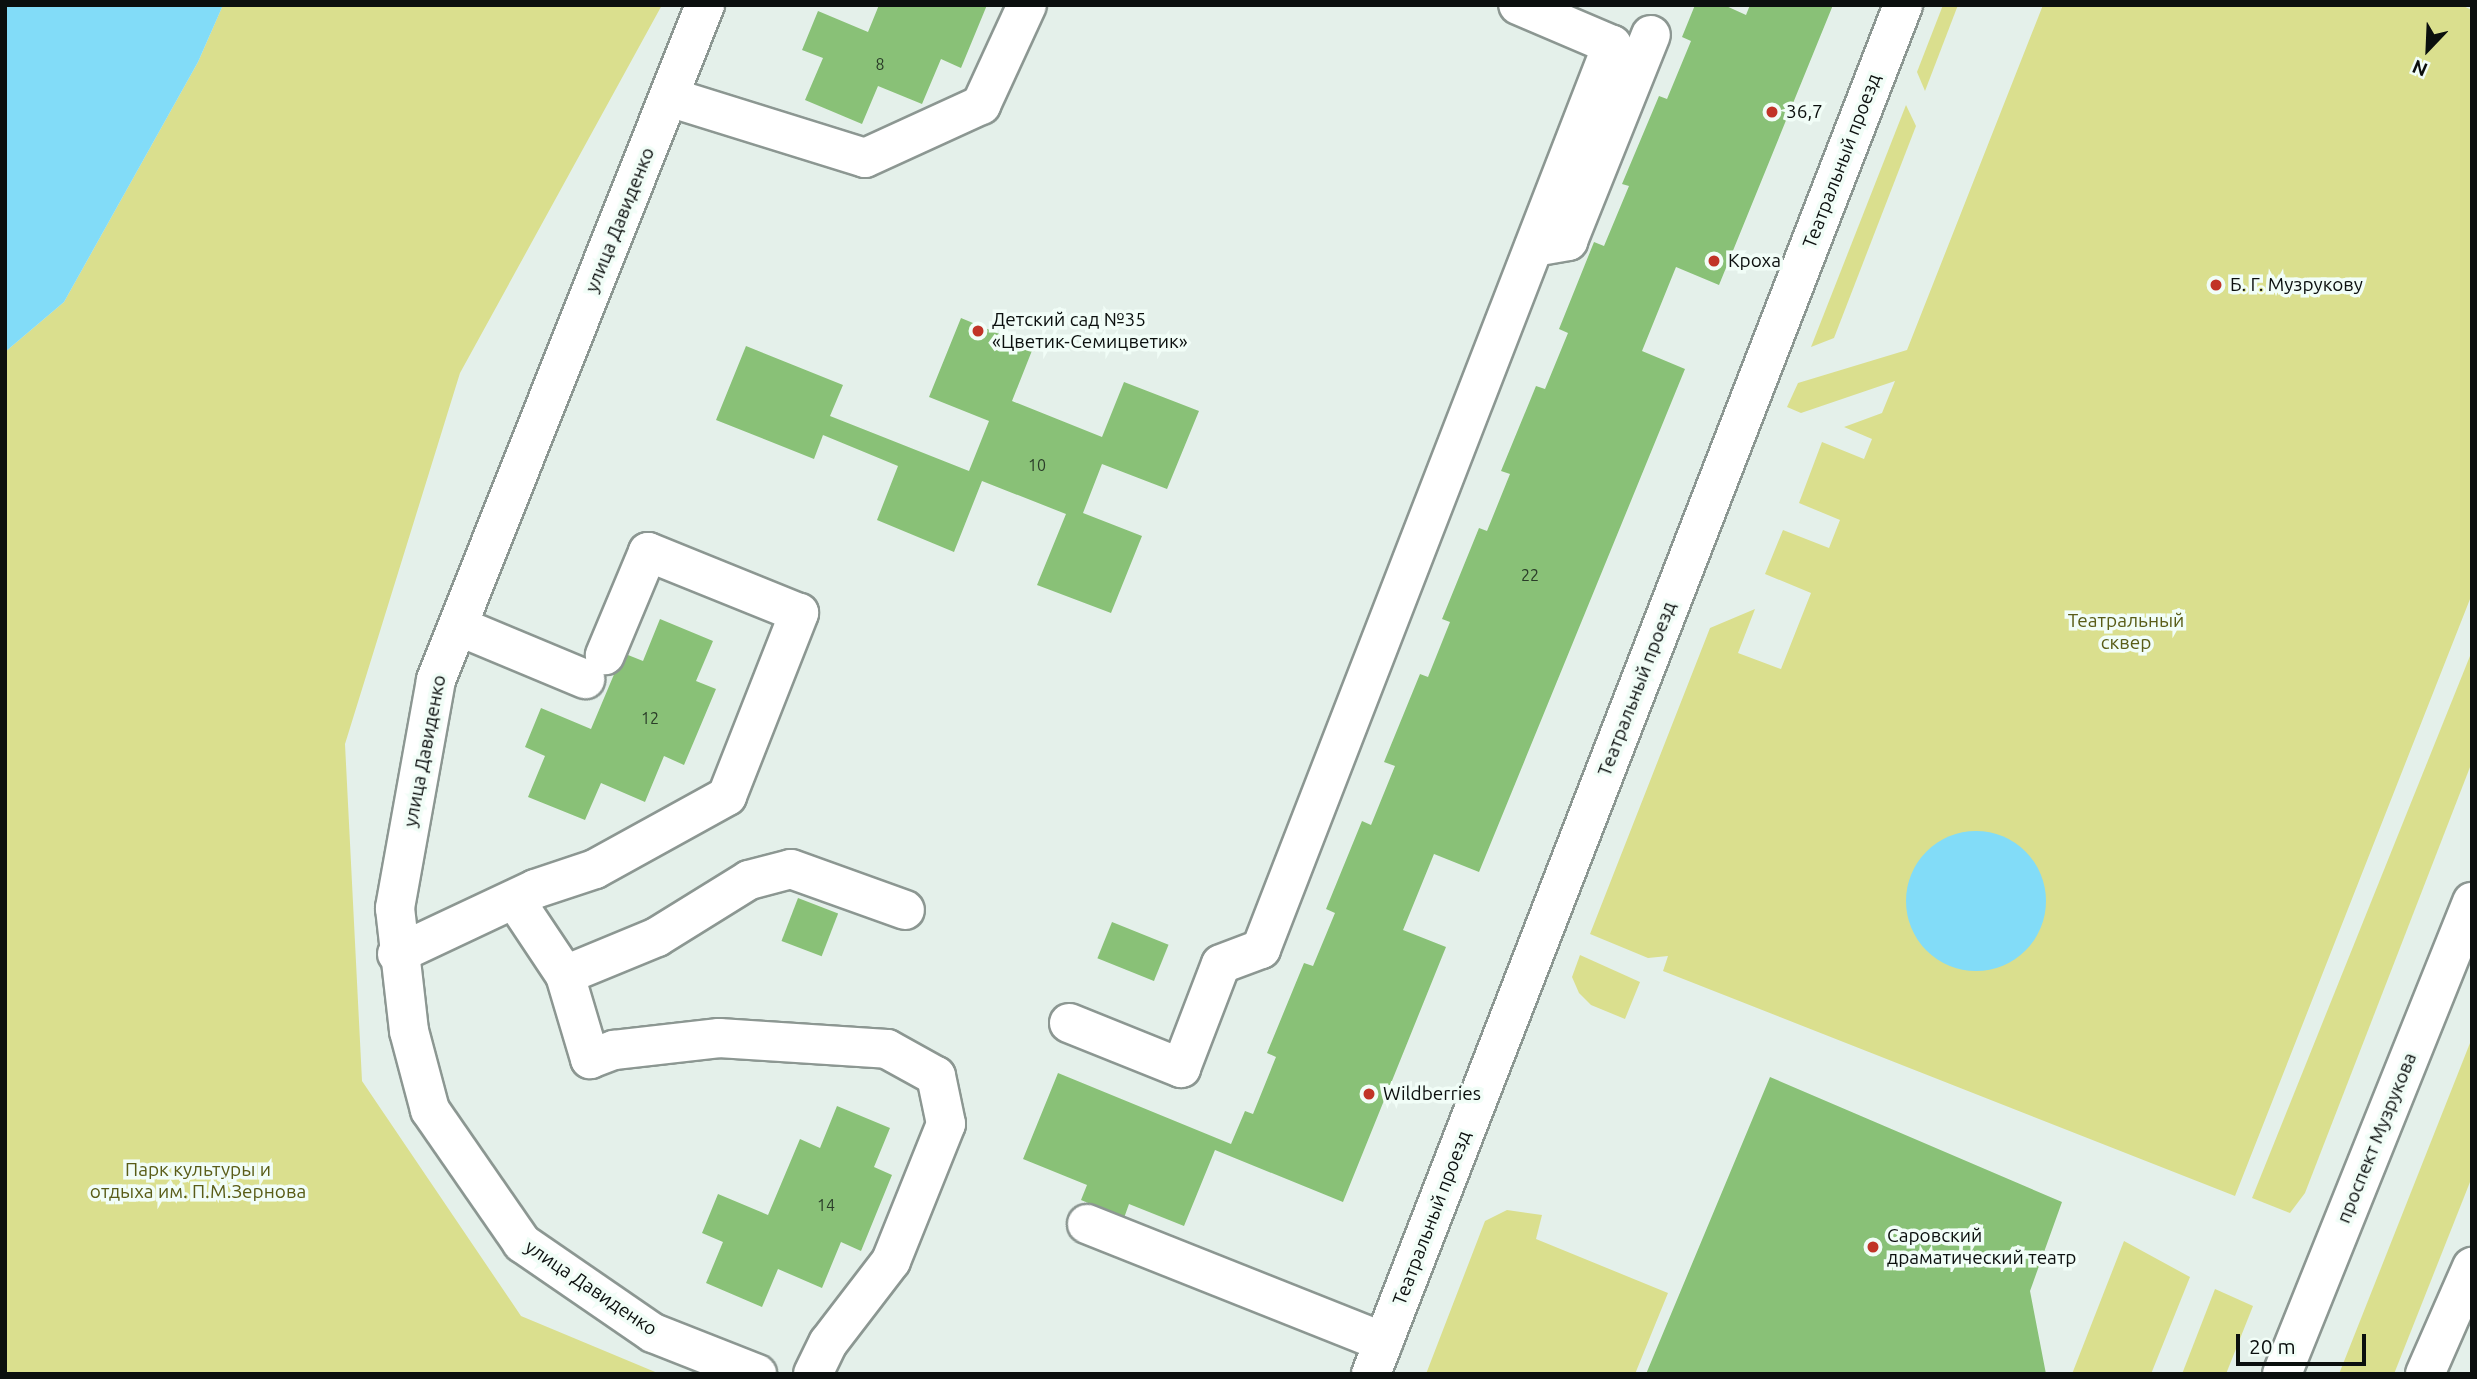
<!DOCTYPE html>
<meta charset="utf-8">
<style>
body{margin:0}
#map{position:relative;width:2477px;height:1379px;overflow:hidden;background:#e4f0ea;font-family:Ubuntu,sans-serif}
div>[style]{position:absolute}
[style*='--x']{left:calc(var(--x)*1px);top:calc(var(--y)*1px);width:calc(var(--w)*1px);rotate:calc(var(--a)*1deg)}
.green>*{inset:0;background:#dadf8e}
.water>*{inset:0;background:#82dcf8}
.round{border-radius:50%}
.building>*{inset:0;background:#89c177;transform-origin:0 0}
.roads{filter:drop-shadow(2px 0 #8c9792) drop-shadow(-2px 0 #8c9792) drop-shadow(0 2px #8c9792) drop-shadow(0 -2px #8c9792)}
.minor>*{height:38px;margin:-19px;padding:0 19px;transform-origin:19px;border-radius:19px;background:#fff}
.major>*{height:38px;margin:-19px;padding:0 19px;transform-origin:19px;border-radius:19px;background:#fff}
.dots>*{width:19px;height:19px;translate:-50% -50%;box-sizing:border-box;border:4px solid #f1fdf7;border-radius:50%}
span{translate:-50% -50%;white-space:nowrap;text-align:center;line-height:1.15;-webkit-text-stroke:7px #f1fdf7;paint-order:stroke}
.number-label{font-size:16px;color:#2a3c28}
.number-label span{-webkit-text-stroke-width:0}
.poi-label{font-size:19px;color:#0b0f0e}
.left{translate:0 -50%;text-align:left}
.street-label{font-size:19px;color:#0b0f0e}
.park-label{font-size:19px;color:#595c17}
.frame{position:absolute;inset:0;border:7px solid #0b0f0e;pointer-events:none}
.north{position:absolute;left:2393px;top:14px;width:70px;height:70px;-webkit-text-stroke:5px #f1fdf7;paint-order:stroke;rotate:203deg;font-size:19px;font-weight:700;line-height:28px;text-align:center;color:#0b0f0e}
.north::after{content:'';display:block;margin:auto;width:24px;height:32px;background:#0b0f0e;clip-path:polygon(50% 0,100% 100%,50% 72%,0 100%)}
.scale{position:absolute;left:2236px;top:1334px;width:130px;height:32px;box-sizing:border-box;border:4px solid #0b0f0e;border-top:0;padding-left:9px;font-size:21px;line-height:24px;white-space:nowrap;color:#0b0f0e;-webkit-text-stroke:5px #f1fdf7;paint-order:stroke}
</style>
<div id="map">
<div class="green">
<div style="clip-path:polygon(223px 5px,662px 5px,460px 373px,345px 744px,362px 1081px,521px 1316px,660px 1374px,5px 1374px,5px 352px,64px 302px,198px 62px)"></div>
<div style="clip-path:polygon(1943px 5px,1958px 5px,1925px 91px,1917px 72px)"></div>
<div style="clip-path:polygon(2043px 5px,2461px 5px,2472px 10px,2472px 594px,2235px 1196px,1663px 971px,1668px 956px,1648px 958px,1590px 934px,1710px 628px,1755px 609px,1738px 653px,1781px 669px,1811px 593px,1765px 574px,1783px 530px,1829px 548px,1840px 520px,1799px 503px,1822px 442px,1864px 459px,1872px 439px,1844px 427px,1882px 413px,1895px 381px,1801px 413px,1787px 407px,1798px 383px,1907px 350px)"></div>
<div style="clip-path:polygon(1906px 105px,1916px 126px,1834px 338px,1811px 347px)"></div>
<div style="clip-path:polygon(2472px 651px,2472px 762px,2305px 1193px,2290px 1213px,2252px 1198px)"></div>
<div style="clip-path:polygon(1580px 955px,1640px 982px,1625px 1019px,1591px 1005px,1579px 993px,1572px 977px)"></div>
<div style="clip-path:polygon(2472px 1038px,2472px 1177px,2394px 1374px,2339px 1374px)"></div>
<div style="clip-path:polygon(1507px 1210px,1542px 1215px,1536px 1239px,1668px 1293px,1635px 1374px,1426px 1374px,1485px 1221px)"></div>
<div style="clip-path:polygon(2124px 1241px,2190px 1277px,2151px 1374px,2072px 1374px)"></div>
<div style="clip-path:polygon(2215px 1289px,2253px 1306px,2226px 1374px,2182px 1374px)"></div>
</div>
<div class="water">
<div style="clip-path:polygon(5px 5px,223px 5px,198px 62px,64px 302px,5px 352px)"></div>
<div class="round" style="left:1906px;top:831px;width:140px;height:140px"></div>
</div>
<div class="building">
<div style="clip-path:polygon(879px 5px,987px 5px,961px 68px,941px 59px,922px 104px,878px 86px,862px 124px,805px 100px,823px 58px,802px 50px,818px 11px,868px 32px)"></div>
<div style="clip-path:polygon(1695px 5px,1724px 5px,1746px 15px,1750px 5px,1833px 5px,1719px 285px,1676px 267px,1642px 351px,1685px 369px,1479px 872px,1434px 854px,1403px 930px,1446px 947px,1343px 1202px,1215px 1150px,1184px 1226px,1129px 1204px,1124px 1218px,1081px 1200px,1087px 1185px,1023px 1159px,1058px 1073px,1231px 1144px,1245px 1111px,1253px 1114px,1276px 1057px,1267px 1053px,1304px 963px,1313px 966px,1335px 913px,1326px 909px,1362px 821px,1371px 825px,1395px 766px,1384px 762px,1420px 674px,1428px 677px,1450px 622px,1442px 619px,1479px 528px,1487px 531px,1510px 474px,1501px 471px,1536px 386px,1545px 389px,1568px 333px,1559px 329px,1594px 242px,1604px 246px,1629px 186px,1622px 184px,1659px 96px,1667px 99px,1691px 41px,1682px 37px)"></div>
<div style="clip-path:polygon(961px 318px,1033px 348px,1012px 401px,1102px 437px,1124px 382px,1199px 411px,1167px 489px,1102px 464px,1083px 513px,1142px 536px,1111px 613px,1037px 585px,1066px 514px,982px 481px,954px 552px,877px 520px,898px 466px,823px 435px,814px 459px,716px 420px,746px 346px,843px 385px,830px 416px,969px 471px,989px 421px,929px 397px)"></div>
<div style="clip-path:polygon(660px 619px,713px 641px,696px 681px,716px 689px,684px 765px,664px 756px,645px 802px,601px 783px,585px 820px,528px 797px,545px 756px,525px 747px,541px 708px,591px 729px,623px 653px,643px 661px)"></div>
<div style="left:798px;top:898px;width:43px;height:46px;rotate:21deg"></div>
<div style="left:1112px;top:922px;width:61px;height:39px;rotate:22deg"></div>
<div style="clip-path:polygon(1770px 1077px,2062px 1202px,2030px 1291px,2046px 1374px,1646px 1374px)"></div>
<div style="clip-path:polygon(837px 1106px,890px 1128px,874px 1167px,892px 1175px,861px 1251px,841px 1242px,822px 1288px,778px 1269px,762px 1307px,706px 1283px,723px 1242px,702px 1233px,718px 1194px,768px 1215px,800px 1139px,820px 1148px)"></div>
</div>
<div class="roads">
<div class="minor">
<div style="--x:705;--y:5;--w:727;--a:111.73"></div>
<div style="--x:436;--y:680;--w:232;--a:100.2"></div>
<div style="--x:395;--y:908;--w:124;--a:83.5"></div>
<div style="--x:409;--y:1031;--w:82;--a:75.1"></div>
<div style="--x:430;--y:1110;--w:162;--a:55.3"></div>
<div style="--x:522;--y:1243;--w:159;--a:34.5"></div>
<div style="--x:653;--y:1333;--w:112;--a:21.5"></div>
<div style="--x:669;--y:97;--w:205;--a:17.3"></div>
<div style="--x:865;--y:158;--w:128;--a:-24.6"></div>
<div style="--x:981;--y:105;--w:110;--a:-65.3"></div>
<div style="--x:1534;--y:247;--w:35;--a:-10"></div>
<div style="--x:1568;--y:241;--w:222;--a:-68.1"></div>
<div style="--x:458;--y:626;--w:138;--a:22.7"></div>
<div style="--x:515;--y:900;--w:90;--a:56.3"></div>
<div style="--x:565;--y:975;--w:88;--a:73.4"></div>
<div style="--x:590;--y:1059;--w:26;--a:-21"></div>
<div style="--x:614;--y:1050;--w:106;--a:-6.5"></div>
<div style="--x:719;--y:1038;--w:168;--a:3.7"></div>
<div style="--x:887;--y:1049;--w:56;--a:28.9"></div>
<div style="--x:936;--y:1076;--w:49;--a:78.2"></div>
<div style="--x:946;--y:1124;--w:148;--a:111.9"></div>
<div style="--x:891;--y:1261;--w:103;--a:127.5"></div>
<div style="--x:828;--y:1343;--w:34;--a:116"></div>
<div style="--x:397;--y:954;--w:153;--a:-25.2"></div>
<div style="--x:535;--y:889;--w:63;--a:-18.4"></div>
<div style="--x:595;--y:869;--w:151;--a:-28.9"></div>
<div style="--x:727;--y:796;--w:197;--a:-68.5"></div>
<div style="--x:799;--y:613;--w:163;--a:-158"></div>
<div style="--x:648;--y:552;--w:112;--a:112.7"></div>
<div style="--x:565;--y:975;--w:100;--a:-22.4"></div>
<div style="--x:657;--y:937;--w:108;--a:-31.8"></div>
<div style="--x:749;--y:880;--w:43;--a:-14.7"></div>
<div style="--x:791;--y:869;--w:121;--a:19.8"></div>
<div style="--x:1069;--y:1023;--w:121;--a:21.9"></div>
<div style="--x:1181;--y:1068;--w:111;--a:-69"></div>
<div style="--x:1221;--y:964;--w:43;--a:-20.6"></div>
<div style="--x:1261;--y:949;--w:970;--a:-68.78"></div>
<div style="--x:1612;--y:45;--w:102;--a:-156.9"></div>
<div style="--x:1087;--y:1224;--w:319;--a:21.7"></div>
<div style="--x:1371;--y:1374;--w:1469;--a:-68.76"></div>
<div style="--x:2425;--y:1374;--w:117;--a:-66.3"></div>
</div>
<div class="major">
<div style="--x:2282;--y:1374;--w:509;--a:-68.07"></div>
</div>
</div>
<div class="dots">
<div style="left:1772px;top:112px;background:#c13427"></div>
<div style="left:1714px;top:261px;background:#c13427"></div>
<div style="left:2216px;top:285px;background:#c13427"></div>
<div style="left:978px;top:331px;background:#c13427"></div>
<div style="left:1369px;top:1094px;background:#c13427"></div>
<div style="left:1873px;top:1247px;background:#c13427"></div>
</div>
<div class="number-label">
<span style="left:880px;top:64px">8</span>
<span style="left:1037px;top:465px">10</span>
<span style="left:1530px;top:575px">22</span>
<span style="left:650px;top:718px">12</span>
<span style="left:826px;top:1205px">14</span>
</div>
<div class="poi-label">
<span class="left" style="left:1786px;top:112px">36,7</span>
<span class="left" style="left:1728px;top:261px">Кроха</span>
<span class="left" style="left:2230px;top:285px">Б. Г. Музрукову</span>
<span class="left" style="left:992px;top:331px">Детский сад №35<br>«Цветик-Семицветик»</span>
<span class="left" style="left:1383px;top:1094px">Wildberries</span>
<span class="left" style="left:1887px;top:1247px">Саровский<br>драматический театр</span>
</div>
<div class="street-label">
<span style="left:1842px;top:161px;rotate:-69deg">Театральный проезд</span>
<span style="left:620px;top:220px;rotate:-68deg">улица Давиденко</span>
<span style="left:1637px;top:689px;rotate:-69deg">Театральный проезд</span>
<span style="left:425px;top:751px;rotate:-79deg">улица Давиденко</span>
<span style="left:2377px;top:1138px;rotate:-68deg">проспект Музрукова</span>
<span style="left:1432px;top:1218px;rotate:-69deg">Театральный проезд</span>
<span style="left:591px;top:1288px;rotate:34deg">улица Давиденко</span>
</div>
<div class="park-label">
<span style="left:2126px;top:632px">Театральный<br>сквер</span>
<span style="left:198px;top:1181px">Парк культуры и<br>отдыха им. П.М.Зернова</span>
</div>
<div class="frame"></div>
<div class="north">N</div>
<div class="scale">20 m</div>
</div>
